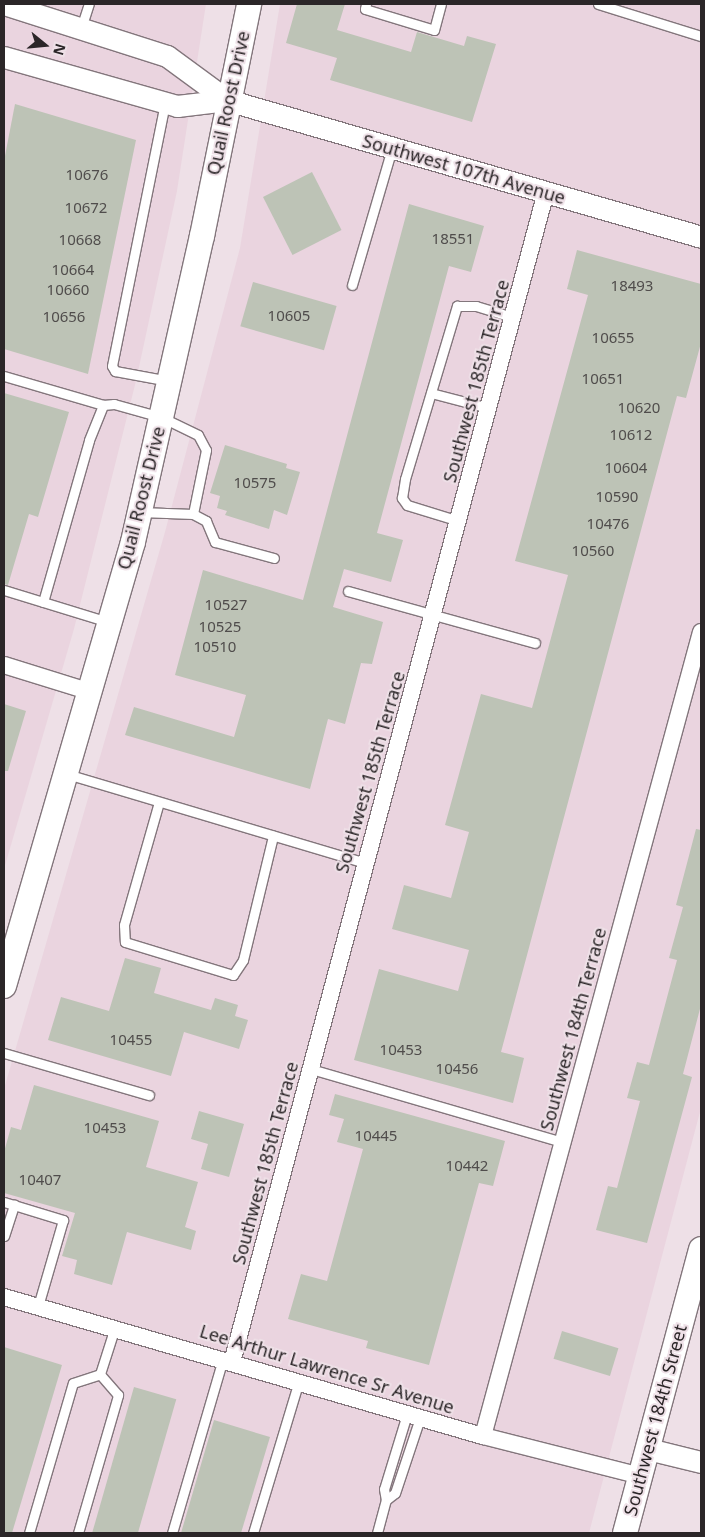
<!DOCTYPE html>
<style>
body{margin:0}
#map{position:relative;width:705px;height:1537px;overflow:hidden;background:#eee0e7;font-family:"Noto Sans",sans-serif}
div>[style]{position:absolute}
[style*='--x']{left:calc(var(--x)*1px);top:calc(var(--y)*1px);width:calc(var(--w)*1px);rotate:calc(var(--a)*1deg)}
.built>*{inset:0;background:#ead4df}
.building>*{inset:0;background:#bdc3b6;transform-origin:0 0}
.roads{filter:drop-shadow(1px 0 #83767c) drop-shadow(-1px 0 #83767c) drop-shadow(0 1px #83767c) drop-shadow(0 -1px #83767c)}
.service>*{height:9px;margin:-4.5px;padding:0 4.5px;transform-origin:4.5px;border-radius:4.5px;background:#fff}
.minor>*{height:16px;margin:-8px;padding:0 8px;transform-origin:8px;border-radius:8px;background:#fff}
.tertiary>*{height:21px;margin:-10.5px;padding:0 10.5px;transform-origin:10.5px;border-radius:10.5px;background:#fff}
.secondary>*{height:24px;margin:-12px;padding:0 12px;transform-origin:12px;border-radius:12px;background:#fff}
span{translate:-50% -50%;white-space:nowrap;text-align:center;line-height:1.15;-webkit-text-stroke:4px #eee0e7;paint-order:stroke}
.number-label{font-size:15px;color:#504d4c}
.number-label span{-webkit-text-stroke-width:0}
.street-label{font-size:18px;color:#2b2628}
.frame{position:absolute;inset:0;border:5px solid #2b2628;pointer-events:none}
.north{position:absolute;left:20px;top:20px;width:50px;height:50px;-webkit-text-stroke:4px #eee0e7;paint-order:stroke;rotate:107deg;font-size:14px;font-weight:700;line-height:20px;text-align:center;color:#2b2628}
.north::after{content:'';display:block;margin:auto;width:18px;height:22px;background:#2b2628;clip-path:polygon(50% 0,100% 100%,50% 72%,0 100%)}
</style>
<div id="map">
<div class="built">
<div style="clip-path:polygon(4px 4px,206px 4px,177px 191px,136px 381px,74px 629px,4px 869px)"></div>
<div style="clip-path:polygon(280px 4px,701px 4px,701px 1108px,589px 1533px,4px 1533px,4px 1089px,165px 532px,240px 248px)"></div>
</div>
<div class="building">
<div style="clip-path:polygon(297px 4px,345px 4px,337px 30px,411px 52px,417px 32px,464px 46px,467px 36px,496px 44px,472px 122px,330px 80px,337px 58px,286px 43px)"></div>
<div style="clip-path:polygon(15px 104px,136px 140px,88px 374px,4px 349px,4px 161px)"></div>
<div style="left:312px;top:172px;width:65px;height:55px;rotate:63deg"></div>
<div style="clip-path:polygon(409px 204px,484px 226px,471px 272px,449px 266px,377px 533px,403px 540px,391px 582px,344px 569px,333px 607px,383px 622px,372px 664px,361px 663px,345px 724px,328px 719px,310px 789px,125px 735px,134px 707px,234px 737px,246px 695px,175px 675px,203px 570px,303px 600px)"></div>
<div style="clip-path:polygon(577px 250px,701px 284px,701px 343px,686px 398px,677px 396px,501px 1052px,524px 1058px,513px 1103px,354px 1060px,379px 969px,458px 991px,469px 950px,392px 929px,404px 885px,451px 898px,469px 832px,445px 825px,481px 694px,532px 708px,568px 575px,515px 561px,588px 295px,567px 289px)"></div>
<div style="left:253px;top:282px;width:87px;height:46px;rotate:16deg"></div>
<div style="clip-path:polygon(4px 393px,69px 412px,38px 517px,29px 514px,8px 585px,4px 584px)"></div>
<div style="clip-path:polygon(225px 445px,287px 464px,286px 468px,300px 472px,287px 515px,274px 510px,269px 529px,225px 515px,227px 511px,217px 508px,220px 496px,210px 493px)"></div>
<div style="clip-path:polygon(4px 704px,26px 711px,8px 771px,4px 771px)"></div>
<div style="clip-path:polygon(696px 829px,701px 830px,701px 1005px,683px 1074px,692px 1077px,647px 1243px,596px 1230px,608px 1186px,617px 1188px,640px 1101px,627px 1098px,637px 1062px,649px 1065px,677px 960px,669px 958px,683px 907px,676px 905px)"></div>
<div style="clip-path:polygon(125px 958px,161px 968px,154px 993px,211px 1010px,215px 998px,238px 1005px,235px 1016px,248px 1020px,239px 1049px,184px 1032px,171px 1076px,48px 1040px,61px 997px,109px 1011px)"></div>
<div style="clip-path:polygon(34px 1085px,159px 1121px,146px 1167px,198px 1182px,185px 1227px,196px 1231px,191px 1250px,127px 1232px,112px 1285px,74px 1274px,77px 1260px,62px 1256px,75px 1213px,4px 1193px,4px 1152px,11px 1127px,21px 1130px)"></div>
<div style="clip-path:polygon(335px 1094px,505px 1141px,493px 1186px,479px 1183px,429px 1365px,366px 1348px,368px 1341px,288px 1319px,301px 1274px,327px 1281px,363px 1149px,337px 1142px,344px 1119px,329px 1115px)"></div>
<div style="clip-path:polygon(199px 1111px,244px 1124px,229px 1177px,201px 1169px,208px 1144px,191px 1139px)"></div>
<div style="left:562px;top:1331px;width:59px;height:29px;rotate:17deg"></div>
<div style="clip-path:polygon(4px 1347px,62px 1365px,12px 1533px,4px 1533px)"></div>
<div style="left:134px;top:1387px;width:44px;height:152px;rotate:16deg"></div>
<div style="clip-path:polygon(214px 1420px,270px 1437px,241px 1533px,181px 1533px)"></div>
</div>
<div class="roads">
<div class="service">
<div style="--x:366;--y:4;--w:5;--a:101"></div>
<div style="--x:365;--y:9;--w:72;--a:16.9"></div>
<div style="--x:434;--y:30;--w:27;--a:-75"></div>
<div style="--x:598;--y:4;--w:108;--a:17.3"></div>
<div style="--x:81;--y:28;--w:25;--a:-72"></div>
<div style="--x:165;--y:103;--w:268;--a:101.4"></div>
<div style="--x:112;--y:366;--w:6;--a:59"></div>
<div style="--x:115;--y:371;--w:55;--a:10.5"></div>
<div style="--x:352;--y:285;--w:143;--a:-73.7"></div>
<div style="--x:4;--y:376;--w:103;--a:16.3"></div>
<div style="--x:431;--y:393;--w:60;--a:14.5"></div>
<div style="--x:140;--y:512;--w:53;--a:2.2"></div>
<div style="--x:193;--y:514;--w:15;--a:28"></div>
<div style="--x:206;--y:521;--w:23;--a:67"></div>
<div style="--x:215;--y:542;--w:61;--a:15.2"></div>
<div style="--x:459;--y:521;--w:54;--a:-162.9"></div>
<div style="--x:407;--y:505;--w:9;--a:-126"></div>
<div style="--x:402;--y:498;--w:19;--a:-81"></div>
<div style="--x:405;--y:479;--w:181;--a:-73.3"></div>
<div style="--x:457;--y:306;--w:19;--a:0"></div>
<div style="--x:476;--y:306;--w:39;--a:17"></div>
<div style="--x:4;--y:590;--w:109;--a:17.1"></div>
<div style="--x:348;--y:591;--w:194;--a:15.5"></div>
<div style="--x:43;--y:602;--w:168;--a:-74.1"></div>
<div style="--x:89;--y:440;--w:38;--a:-68"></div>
<div style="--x:103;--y:405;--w:11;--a:-5"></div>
<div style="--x:114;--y:404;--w:49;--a:15.5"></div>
<div style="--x:161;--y:417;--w:41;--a:25.9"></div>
<div style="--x:198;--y:435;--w:17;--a:62"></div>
<div style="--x:206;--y:450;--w:65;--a:101.5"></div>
<div style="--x:67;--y:774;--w:311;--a:16.6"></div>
<div style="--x:159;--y:802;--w:128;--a:105.9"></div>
<div style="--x:124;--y:925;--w:17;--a:87"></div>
<div style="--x:125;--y:942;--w:113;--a:17"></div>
<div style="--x:233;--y:975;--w:18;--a:-56"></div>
<div style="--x:243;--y:960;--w:128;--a:-76.4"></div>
<div style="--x:4;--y:1053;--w:151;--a:16.2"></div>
<div style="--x:311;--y:1069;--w:262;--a:16.2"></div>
<div style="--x:4;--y:1202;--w:62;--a:17"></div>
<div style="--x:63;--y:1220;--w:90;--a:106.2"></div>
<div style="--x:4;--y:1236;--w:33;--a:-72"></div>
<div style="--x:407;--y:1414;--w:78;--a:107"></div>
<div style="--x:384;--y:1489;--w:11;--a:80"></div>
<div style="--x:386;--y:1500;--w:11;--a:-38"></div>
<div style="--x:395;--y:1493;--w:79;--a:-71.6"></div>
<div style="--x:29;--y:1533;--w:156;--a:-73.7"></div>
<div style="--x:73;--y:1383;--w:28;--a:-18"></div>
<div style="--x:78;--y:1533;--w:144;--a:-73.8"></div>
<div style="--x:118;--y:1395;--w:28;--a:-131"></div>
<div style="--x:100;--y:1374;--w:49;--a:-72.3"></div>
<div style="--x:172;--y:1533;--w:181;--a:-73.7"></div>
<div style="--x:253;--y:1533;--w:159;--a:-73.2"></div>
<div style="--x:377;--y:1533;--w:34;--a:-75"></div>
</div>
<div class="minor">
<div style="--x:4;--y:665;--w:88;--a:17.2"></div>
<div style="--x:4;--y:1297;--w:499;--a:16.2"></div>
<div style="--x:483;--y:1436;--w:163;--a:14.2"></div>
<div style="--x:232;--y:1362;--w:1211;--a:-74.98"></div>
<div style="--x:483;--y:1436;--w:833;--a:-74.83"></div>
</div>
<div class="tertiary">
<div style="--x:4;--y:4;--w:171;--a:17.7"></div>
<div style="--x:167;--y:56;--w:74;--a:36.3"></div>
<div style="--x:4;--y:57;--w:180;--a:15.8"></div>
<div style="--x:177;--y:106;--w:50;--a:-6.8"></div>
<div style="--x:227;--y:100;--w:493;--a:16.1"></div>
<div style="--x:648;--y:1449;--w:55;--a:13.8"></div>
</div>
<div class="secondary">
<div style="--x:4;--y:986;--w:462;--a:-73.8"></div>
<div style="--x:133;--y:542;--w:314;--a:-77.3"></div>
<div style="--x:202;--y:236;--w:237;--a:-78.5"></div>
<div style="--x:625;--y:1533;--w:294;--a:-75"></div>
</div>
</div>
<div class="number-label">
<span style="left:87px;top:175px">10676</span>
<span style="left:86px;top:208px">10672</span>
<span style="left:453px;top:239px">18551</span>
<span style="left:80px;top:240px">10668</span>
<span style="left:73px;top:270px">10664</span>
<span style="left:632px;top:286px">18493</span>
<span style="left:68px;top:290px">10660</span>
<span style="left:289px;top:316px">10605</span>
<span style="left:64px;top:317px">10656</span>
<span style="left:613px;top:338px">10655</span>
<span style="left:603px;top:379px">10651</span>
<span style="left:639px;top:408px">10620</span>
<span style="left:631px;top:435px">10612</span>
<span style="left:626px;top:468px">10604</span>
<span style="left:255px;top:483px">10575</span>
<span style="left:617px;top:497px">10590</span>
<span style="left:608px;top:524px">10476</span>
<span style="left:593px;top:551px">10560</span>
<span style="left:226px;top:605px">10527</span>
<span style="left:220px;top:627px">10525</span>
<span style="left:215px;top:647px">10510</span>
<span style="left:131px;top:1040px">10455</span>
<span style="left:401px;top:1050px">10453</span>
<span style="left:457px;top:1069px">10456</span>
<span style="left:105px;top:1128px">10453</span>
<span style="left:376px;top:1136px">10445</span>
<span style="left:467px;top:1166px">10442</span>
<span style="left:40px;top:1180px">10407</span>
</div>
<div class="street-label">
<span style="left:228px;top:103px;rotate:-78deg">Quail Roost Drive</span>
<span style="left:464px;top:169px;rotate:16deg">Southwest 107th Avenue</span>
<span style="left:476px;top:381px;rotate:-75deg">Southwest 185th Terrace</span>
<span style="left:141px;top:498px;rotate:-76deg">Quail Roost Drive</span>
<span style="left:370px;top:772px;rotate:-74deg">Southwest 185th Terrace</span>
<span style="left:573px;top:1029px;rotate:-75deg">Southwest 184th Terrace</span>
<span style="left:265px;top:1163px;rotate:-75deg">Southwest 185th Terrace</span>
<span style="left:327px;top:1369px;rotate:17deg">Lee Arthur Lawrence Sr Avenue</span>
<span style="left:655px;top:1420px;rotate:-75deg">Southwest 184th Street</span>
</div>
<div class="frame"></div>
<div class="north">N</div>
</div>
